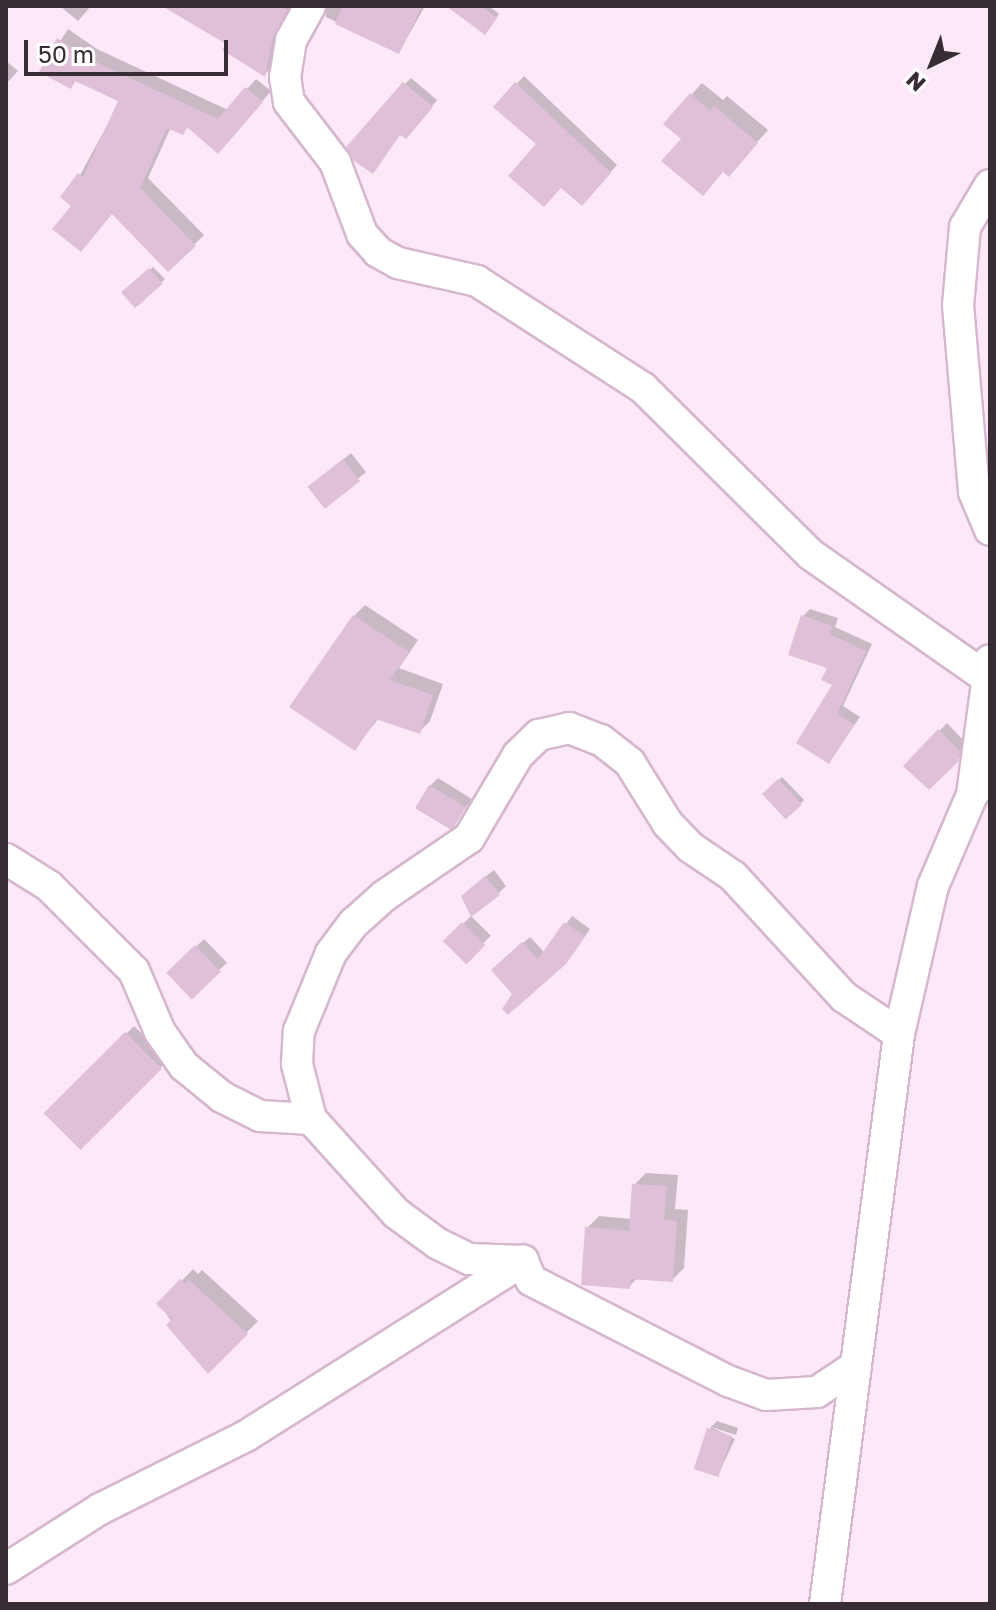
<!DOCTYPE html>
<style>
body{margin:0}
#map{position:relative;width:996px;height:1610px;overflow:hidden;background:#fce8f7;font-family:"Golos Text",sans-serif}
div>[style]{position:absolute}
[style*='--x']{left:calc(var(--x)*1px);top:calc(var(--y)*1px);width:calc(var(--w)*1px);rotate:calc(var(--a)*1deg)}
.shadow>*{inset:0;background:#0003;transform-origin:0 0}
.building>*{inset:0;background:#dfc0d8;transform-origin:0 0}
.roads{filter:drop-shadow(2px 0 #d6b7ce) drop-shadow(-2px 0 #d6b7ce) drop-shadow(0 2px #d6b7ce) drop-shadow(0 -2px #d6b7ce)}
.minor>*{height:30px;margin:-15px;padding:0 15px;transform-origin:15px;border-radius:15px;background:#fff}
span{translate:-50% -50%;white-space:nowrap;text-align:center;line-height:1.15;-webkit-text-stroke:6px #fff;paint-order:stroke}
.frame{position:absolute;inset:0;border:8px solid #382c35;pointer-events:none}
.north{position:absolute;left:892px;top:24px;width:80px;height:80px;-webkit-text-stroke:6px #fff;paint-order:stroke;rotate:223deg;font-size:22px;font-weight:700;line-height:32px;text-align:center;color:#382c35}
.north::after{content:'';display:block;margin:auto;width:28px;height:36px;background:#382c35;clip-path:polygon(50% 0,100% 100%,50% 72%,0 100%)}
.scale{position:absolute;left:24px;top:40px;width:204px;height:36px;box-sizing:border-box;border:4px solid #382c35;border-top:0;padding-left:10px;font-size:24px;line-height:28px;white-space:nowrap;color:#382c35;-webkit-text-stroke:6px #fff;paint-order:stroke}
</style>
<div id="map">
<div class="shadow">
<div style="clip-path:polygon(60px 6px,91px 6px,78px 21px)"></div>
<div style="clip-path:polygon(166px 6px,293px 6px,284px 20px,273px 66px,264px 75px,229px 43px)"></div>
<div style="clip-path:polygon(326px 6px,425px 6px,399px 52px,326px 17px)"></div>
<div style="clip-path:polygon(447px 6px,489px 6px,499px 14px,488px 29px)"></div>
<div style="clip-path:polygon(68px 29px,97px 49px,228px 110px,256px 79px,271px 91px,228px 142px,189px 126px,182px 133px,171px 127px,148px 178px,204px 235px,168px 270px,113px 212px,73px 205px,80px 175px,121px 100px,77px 80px,70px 87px,41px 71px)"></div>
<div style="clip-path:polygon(6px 61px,18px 71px,6px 84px)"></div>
<div style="clip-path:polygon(524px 76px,617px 165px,589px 196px,561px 186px,538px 143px,496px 106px)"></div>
<div style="clip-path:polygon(411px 78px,437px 100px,412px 131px,401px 133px,405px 84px)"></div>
<div style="clip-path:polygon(702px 83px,723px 100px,727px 96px,768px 130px,740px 162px,683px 138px,691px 95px)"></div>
<div style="left:153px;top:267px;width:17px;height:38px;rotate:45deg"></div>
<div style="clip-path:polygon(351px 453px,366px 472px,326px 506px,318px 480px)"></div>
<div style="clip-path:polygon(365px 605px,418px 640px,399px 668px,443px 684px,430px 721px,419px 732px,379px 718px,355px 748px,354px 616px)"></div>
<div style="clip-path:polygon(810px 609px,838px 618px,835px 627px,872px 644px,843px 706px,860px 717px,829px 762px,835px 685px,803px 616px)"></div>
<div style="clip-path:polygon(947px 723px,966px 743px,965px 752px,929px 787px,906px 766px)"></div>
<div style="left:782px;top:777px;width:32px;height:24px;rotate:46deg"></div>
<div style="clip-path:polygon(438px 778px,472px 799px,457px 819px,430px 786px)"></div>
<div style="clip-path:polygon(494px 870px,506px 886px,499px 893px,471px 888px)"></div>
<div style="left:471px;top:916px;width:28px;height:35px;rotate:45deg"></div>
<div style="clip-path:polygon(572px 916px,590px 929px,573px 954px,515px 994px,500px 963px,530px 937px,545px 953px)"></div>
<div style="left:204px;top:939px;width:33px;height:48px;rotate:46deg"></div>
<div style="left:134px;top:1026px;width:48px;height:123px;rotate:45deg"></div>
<div style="clip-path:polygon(646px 1173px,678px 1175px,675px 1209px,688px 1210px,684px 1268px,672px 1280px,638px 1277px,629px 1287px,587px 1228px,599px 1216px,631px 1219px,634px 1185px)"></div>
<div style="clip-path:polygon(193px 1269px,198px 1274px,202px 1270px,258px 1321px,208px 1372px,159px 1304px)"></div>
<div style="clip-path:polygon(717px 1421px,738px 1428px,736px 1435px,711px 1427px)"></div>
<div style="clip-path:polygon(711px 1427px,735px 1439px,718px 1475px,696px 1468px)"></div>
</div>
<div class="building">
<div style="clip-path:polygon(162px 6px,280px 6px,287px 10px,273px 37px,265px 77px,222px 50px,226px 44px)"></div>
<div style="clip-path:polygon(343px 6px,422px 6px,399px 54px,335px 24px)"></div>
<div style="clip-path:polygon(446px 6px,481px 6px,497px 18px,485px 35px)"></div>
<div style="clip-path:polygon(57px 38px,87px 58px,218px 119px,245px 87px,263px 102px,218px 154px,187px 127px,183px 135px,167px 128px,140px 188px,196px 246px,168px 272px,112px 214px,81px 252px,52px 229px,71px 206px,60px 197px,78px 173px,83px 177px,118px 101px,75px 81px,71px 89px,39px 72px)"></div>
<div style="clip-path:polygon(403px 82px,433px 107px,406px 139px,400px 135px,373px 174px,354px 161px,346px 147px)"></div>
<div style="clip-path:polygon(515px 82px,611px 173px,582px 206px,561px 188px,544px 207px,508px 176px,536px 144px,493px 107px)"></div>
<div style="clip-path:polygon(690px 93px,710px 111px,714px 106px,758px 143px,729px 177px,723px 172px,703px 196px,661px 161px,681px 139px,663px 124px)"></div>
<div style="left:149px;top:268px;width:21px;height:37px;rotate:49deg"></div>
<div style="left:343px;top:459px;width:28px;height:45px;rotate:52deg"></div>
<div style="clip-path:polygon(353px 615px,409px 652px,390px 680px,433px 695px,420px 734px,376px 719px,355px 751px,289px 707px)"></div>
<div style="clip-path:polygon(801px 615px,832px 626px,829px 634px,866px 651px,837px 714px,854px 725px,829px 764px,796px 743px,832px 685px,821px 680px,827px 668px,788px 655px)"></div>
<div style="clip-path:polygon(938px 729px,960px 751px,958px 762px,929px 790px,903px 766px)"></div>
<div style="left:778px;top:779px;width:35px;height:22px;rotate:47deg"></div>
<div style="left:429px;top:785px;width:43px;height:27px;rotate:31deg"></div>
<div style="clip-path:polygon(485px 876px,500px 895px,471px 917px,461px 896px)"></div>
<div style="left:462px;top:922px;width:33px;height:27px;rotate:45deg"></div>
<div style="clip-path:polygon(564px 922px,585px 936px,566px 964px,508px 1015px,502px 1009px,512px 994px,491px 970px,522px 942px,538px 959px)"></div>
<div style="left:195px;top:945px;width:37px;height:40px;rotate:46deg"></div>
<div style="left:125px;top:1032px;width:52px;height:115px;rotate:45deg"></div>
<div style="clip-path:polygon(632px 1184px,667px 1186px,664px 1220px,677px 1221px,673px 1282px,630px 1279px,630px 1289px,581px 1285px,585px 1227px,629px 1231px)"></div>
<div style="clip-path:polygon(180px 1279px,185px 1284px,189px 1280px,248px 1334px,208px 1374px,166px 1325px,172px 1319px,156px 1304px)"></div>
<div style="left:707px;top:1428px;width:26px;height:43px;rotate:18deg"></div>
</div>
<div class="roads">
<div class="minor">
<div style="--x:310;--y:6;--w:39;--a:119"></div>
<div style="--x:291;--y:40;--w:37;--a:99"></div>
<div style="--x:285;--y:77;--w:25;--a:81"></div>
<div style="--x:289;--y:102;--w:76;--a:52.5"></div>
<div style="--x:335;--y:162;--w:77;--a:69.4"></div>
<div style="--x:362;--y:234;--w:24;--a:48"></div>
<div style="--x:378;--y:252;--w:23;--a:29"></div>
<div style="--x:398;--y:263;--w:81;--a:12.8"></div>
<div style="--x:477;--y:281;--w:197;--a:32.8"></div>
<div style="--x:643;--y:388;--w:235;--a:44.8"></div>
<div style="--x:810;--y:554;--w:220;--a:35"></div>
<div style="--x:990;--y:185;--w:49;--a:120.8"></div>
<div style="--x:965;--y:227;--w:78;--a:95.1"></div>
<div style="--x:958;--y:305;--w:188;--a:85.1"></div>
<div style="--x:974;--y:492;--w:41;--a:67.2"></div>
<div style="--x:972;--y:795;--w:136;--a:-82.4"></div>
<div style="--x:6;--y:859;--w:51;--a:32.1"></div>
<div style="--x:49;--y:886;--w:120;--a:45"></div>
<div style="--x:134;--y:971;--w:66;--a:66.9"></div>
<div style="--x:160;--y:1032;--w:42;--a:54.8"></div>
<div style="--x:184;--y:1066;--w:49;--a:39.2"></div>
<div style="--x:222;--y:1097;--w:42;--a:26.6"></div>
<div style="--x:260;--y:1116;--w:51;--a:3.4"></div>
<div style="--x:856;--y:1366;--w:47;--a:146.3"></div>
<div style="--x:817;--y:1392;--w:51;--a:176.6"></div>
<div style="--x:766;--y:1395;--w:40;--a:-159.8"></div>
<div style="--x:728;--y:1381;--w:221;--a:-152.9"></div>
<div style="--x:531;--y:1280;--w:21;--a:-113"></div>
<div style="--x:523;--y:1261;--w:54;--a:-177.9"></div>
<div style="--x:469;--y:1259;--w:34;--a:-154"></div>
<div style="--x:438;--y:1244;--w:52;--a:-143.6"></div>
<div style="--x:396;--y:1213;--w:127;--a:-132.1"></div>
<div style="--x:311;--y:1119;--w:57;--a:-104.3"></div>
<div style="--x:297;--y:1064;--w:33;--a:-87"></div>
<div style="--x:299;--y:1031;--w:84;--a:-67.7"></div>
<div style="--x:331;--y:953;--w:38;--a:-53"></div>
<div style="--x:354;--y:923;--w:40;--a:-42"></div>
<div style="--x:384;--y:896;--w:103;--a:-34.3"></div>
<div style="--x:469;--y:838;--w:96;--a:-59.4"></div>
<div style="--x:518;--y:755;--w:29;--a:-44"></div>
<div style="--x:539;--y:735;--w:31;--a:-13"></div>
<div style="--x:569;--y:728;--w:34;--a:21"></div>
<div style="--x:601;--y:740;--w:37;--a:38"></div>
<div style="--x:630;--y:763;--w:72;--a:58.1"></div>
<div style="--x:668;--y:824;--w:32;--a:46"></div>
<div style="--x:690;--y:847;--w:52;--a:34"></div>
<div style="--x:733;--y:876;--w:164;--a:47.5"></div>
<div style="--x:844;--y:997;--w:66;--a:33.9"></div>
<div style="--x:6;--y:1569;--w:112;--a:-32.6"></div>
<div style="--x:100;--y:1509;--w:163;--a:-26.6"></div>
<div style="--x:246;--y:1436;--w:328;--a:-32.3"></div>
<div style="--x:825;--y:1604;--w:575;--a:-82.6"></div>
<div style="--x:899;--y:1034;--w:152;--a:-77.1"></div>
<div style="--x:933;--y:886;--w:99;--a:-66.8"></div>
<div style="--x:972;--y:795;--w:29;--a:-52"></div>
</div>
</div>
<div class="frame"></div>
<div class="north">N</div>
<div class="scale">50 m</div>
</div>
